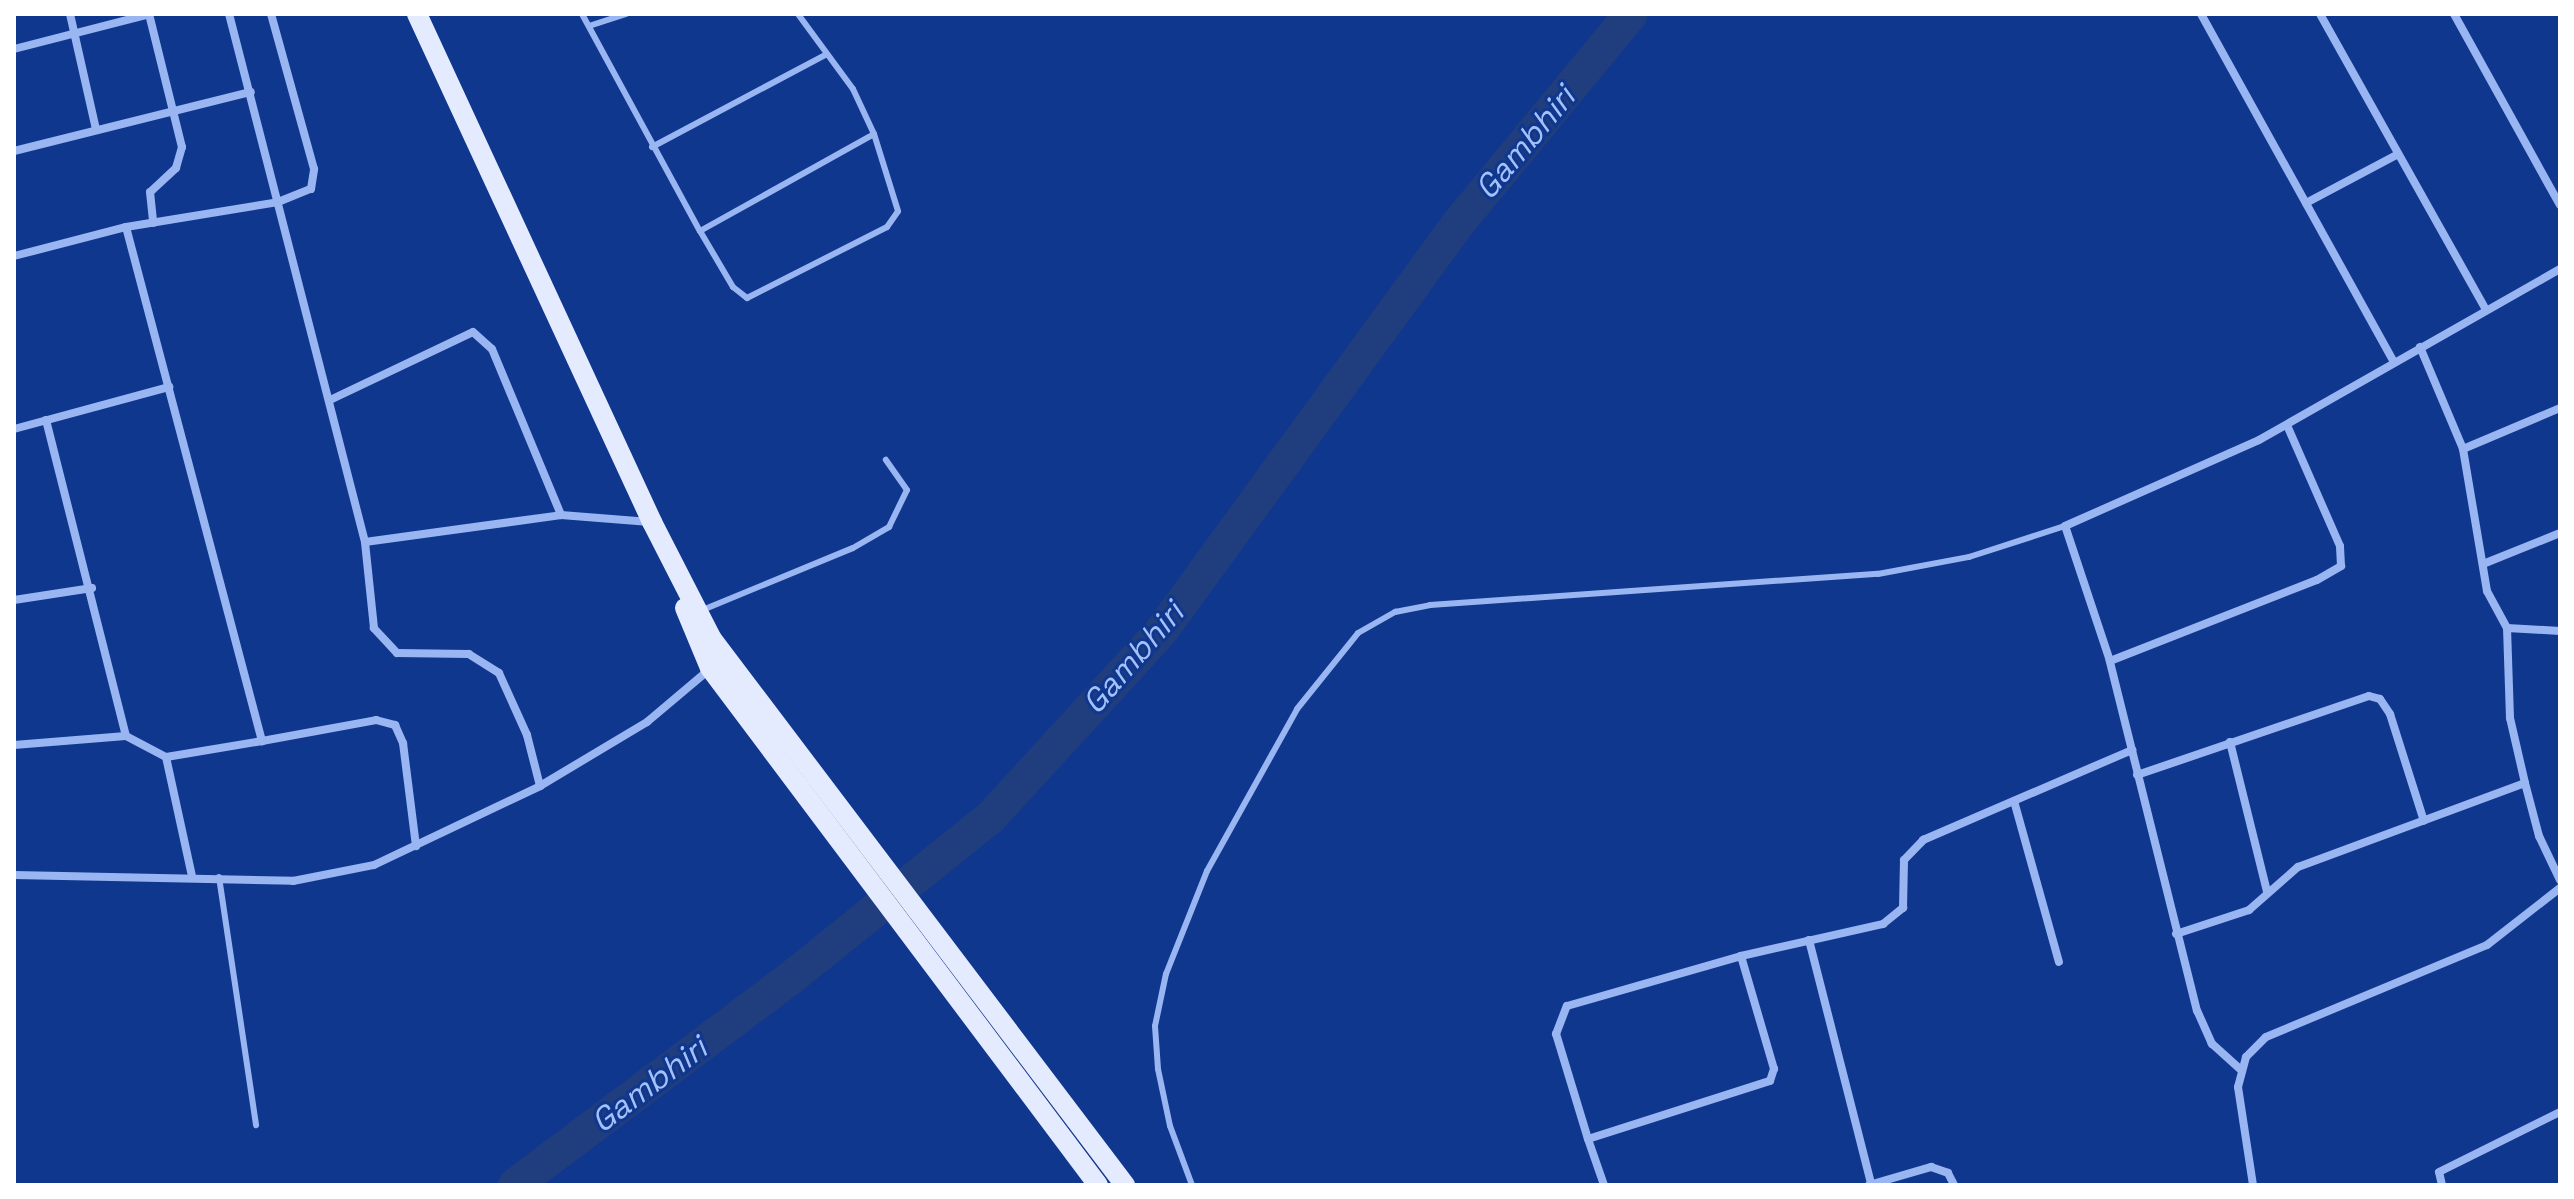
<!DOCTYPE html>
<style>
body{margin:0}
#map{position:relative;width:2574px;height:1199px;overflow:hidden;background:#10378e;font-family:"Space Grotesk",sans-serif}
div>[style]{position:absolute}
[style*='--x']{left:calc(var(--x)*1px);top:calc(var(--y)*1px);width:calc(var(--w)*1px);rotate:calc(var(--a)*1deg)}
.river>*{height:34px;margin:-17px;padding:0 17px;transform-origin:17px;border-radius:17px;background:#203d7e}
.service>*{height:6px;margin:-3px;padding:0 3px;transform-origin:3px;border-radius:3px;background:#99b6f2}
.minor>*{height:8px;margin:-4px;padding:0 4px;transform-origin:4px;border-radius:4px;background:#99b6f2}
.primary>*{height:20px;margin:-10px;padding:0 10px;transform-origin:10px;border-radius:10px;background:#e5ebff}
span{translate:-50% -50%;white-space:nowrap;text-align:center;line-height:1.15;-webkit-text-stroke:6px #10378e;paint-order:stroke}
.water-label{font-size:32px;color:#a5c1fa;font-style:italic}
.frame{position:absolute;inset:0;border:16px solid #fff;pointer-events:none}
</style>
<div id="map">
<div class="river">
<div style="--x:515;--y:1185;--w:340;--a:-36.9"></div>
<div style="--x:787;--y:981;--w:260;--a:-38.8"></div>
<div style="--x:990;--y:818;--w:255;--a:-47.5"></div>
<div style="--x:1162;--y:630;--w:501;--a:-53.93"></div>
<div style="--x:1457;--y:225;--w:273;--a:-50.5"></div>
</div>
<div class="service">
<div style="--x:582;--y:14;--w:247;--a:61.5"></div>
<div style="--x:700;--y:231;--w:65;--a:59.5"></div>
<div style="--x:733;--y:287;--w:18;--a:38"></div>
<div style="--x:747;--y:298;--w:157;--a:-26.9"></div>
<div style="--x:887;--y:227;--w:19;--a:-55"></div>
<div style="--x:898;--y:211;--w:81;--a:-107.3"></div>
<div style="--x:874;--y:134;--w:50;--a:-115"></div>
<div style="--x:853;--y:89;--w:93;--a:-126.3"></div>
<div style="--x:589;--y:26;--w:39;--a:-18"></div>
<div style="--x:652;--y:147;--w:198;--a:-28"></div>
<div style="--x:700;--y:231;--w:199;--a:-29.1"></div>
<div style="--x:700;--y:611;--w:165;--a:-22.4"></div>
<div style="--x:853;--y:548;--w:42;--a:-30.3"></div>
<div style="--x:889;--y:527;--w:41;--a:-64.1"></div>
<div style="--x:907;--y:490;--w:37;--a:-125"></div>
<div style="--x:219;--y:877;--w:251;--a:81.5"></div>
<div style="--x:1192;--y:1185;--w:63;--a:-110.4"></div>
<div style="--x:1170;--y:1126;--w:58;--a:-101.9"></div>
<div style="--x:1158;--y:1069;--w:43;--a:-94"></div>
<div style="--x:1155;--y:1026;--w:53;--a:-78.1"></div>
<div style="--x:1166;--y:974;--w:111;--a:-68.3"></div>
<div style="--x:1207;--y:871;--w:185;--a:-60.9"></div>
<div style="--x:1297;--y:709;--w:97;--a:-51.2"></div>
<div style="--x:1358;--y:633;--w:43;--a:-29.6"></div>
<div style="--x:1395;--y:612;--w:36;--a:-11"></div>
<div style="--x:1430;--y:605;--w:449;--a:-4"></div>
<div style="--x:1878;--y:574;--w:93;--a:-10.6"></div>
<div style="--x:1969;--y:557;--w:101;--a:-17.9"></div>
</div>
<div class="minor">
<div style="--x:70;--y:14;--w:118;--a:77.3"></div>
<div style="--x:149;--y:14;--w:137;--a:76.1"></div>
<div style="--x:182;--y:147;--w:22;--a:106"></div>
<div style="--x:176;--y:168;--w:35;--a:137"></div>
<div style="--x:150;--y:192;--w:31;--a:84"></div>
<div style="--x:2201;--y:14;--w:398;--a:61"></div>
<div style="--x:2320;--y:14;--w:339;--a:60.7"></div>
<div style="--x:2454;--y:14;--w:218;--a:61"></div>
<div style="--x:14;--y:49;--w:140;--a:-14.4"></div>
<div style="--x:14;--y:151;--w:244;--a:-14"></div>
<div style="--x:2306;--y:203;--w:104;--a:-28"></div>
<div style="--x:126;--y:227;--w:532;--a:75.18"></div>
<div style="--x:262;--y:741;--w:97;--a:170.5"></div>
<div style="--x:166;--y:757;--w:122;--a:77.7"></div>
<div style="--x:14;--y:256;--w:116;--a:-14.5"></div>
<div style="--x:126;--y:227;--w:154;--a:-9.3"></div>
<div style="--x:278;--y:202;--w:35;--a:-22"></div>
<div style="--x:311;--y:189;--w:20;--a:-81"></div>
<div style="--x:314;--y:169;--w:161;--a:-105.5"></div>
<div style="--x:2420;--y:347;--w:111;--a:67.1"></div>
<div style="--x:2463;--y:449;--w:105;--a:-22.9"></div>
<div style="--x:330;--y:400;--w:158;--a:-25.4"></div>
<div style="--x:473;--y:332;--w:25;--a:42"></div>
<div style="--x:492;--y:349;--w:180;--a:67.4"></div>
<div style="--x:46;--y:420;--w:326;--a:75.8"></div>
<div style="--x:14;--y:429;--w:161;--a:-15.2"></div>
<div style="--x:365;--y:542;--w:198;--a:-7.8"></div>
<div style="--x:561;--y:515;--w:89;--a:4.5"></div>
<div style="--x:2483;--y:564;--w:83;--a:-21.9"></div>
<div style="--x:14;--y:600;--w:79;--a:-8.7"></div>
<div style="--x:2507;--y:628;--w:53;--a:3.2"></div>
<div style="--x:2110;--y:661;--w:222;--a:-21.4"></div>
<div style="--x:2317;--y:580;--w:28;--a:-30"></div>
<div style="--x:2341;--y:566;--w:20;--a:-93"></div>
<div style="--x:2340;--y:546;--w:132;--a:-113.7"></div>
<div style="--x:262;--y:741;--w:116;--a:-10.4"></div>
<div style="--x:376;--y:720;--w:20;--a:15"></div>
<div style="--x:395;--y:725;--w:20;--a:66"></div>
<div style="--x:403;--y:743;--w:104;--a:82.8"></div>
<div style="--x:2230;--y:742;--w:154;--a:76.1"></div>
<div style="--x:14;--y:745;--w:112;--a:-4.6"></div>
<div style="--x:126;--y:736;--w:45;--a:27.7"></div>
<div style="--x:2137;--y:775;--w:245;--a:-18.8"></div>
<div style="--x:2369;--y:696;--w:11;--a:15"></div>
<div style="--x:2380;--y:699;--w:18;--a:56"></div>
<div style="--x:2390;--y:714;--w:112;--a:72.4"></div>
<div style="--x:2525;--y:783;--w:55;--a:75.2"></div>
<div style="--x:2539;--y:836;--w:49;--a:64.5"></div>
<div style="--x:540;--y:786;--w:125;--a:-30.9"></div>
<div style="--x:647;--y:722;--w:82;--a:-40.1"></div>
<div style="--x:2014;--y:801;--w:167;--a:74.4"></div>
<div style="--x:14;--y:875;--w:279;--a:1.2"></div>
<div style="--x:293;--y:881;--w:83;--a:-11.2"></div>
<div style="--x:374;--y:865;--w:184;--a:-25.4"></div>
<div style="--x:540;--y:786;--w:53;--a:-104.3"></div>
<div style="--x:527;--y:735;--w:68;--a:-114.3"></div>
<div style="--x:499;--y:673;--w:36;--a:-148"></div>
<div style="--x:469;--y:654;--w:72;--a:-179.2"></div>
<div style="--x:397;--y:653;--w:34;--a:-133"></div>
<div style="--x:374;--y:628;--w:86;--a:-96"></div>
<div style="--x:365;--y:542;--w:545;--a:-104.44"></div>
<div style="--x:2176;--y:934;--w:77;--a:-18.2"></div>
<div style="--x:2249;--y:910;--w:65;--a:-41.3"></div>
<div style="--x:2298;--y:867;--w:242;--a:-20.3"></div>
<div style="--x:2525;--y:783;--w:67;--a:-103"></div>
<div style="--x:2510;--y:718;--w:90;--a:-91.9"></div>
<div style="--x:2507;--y:628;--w:42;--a:-118.4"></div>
<div style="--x:2487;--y:591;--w:144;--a:-99.6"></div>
<div style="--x:1809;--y:940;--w:252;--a:75.7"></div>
<div style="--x:2240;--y:1069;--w:38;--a:-138"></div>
<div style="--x:2212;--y:1044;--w:36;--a:-114"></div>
<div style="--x:2197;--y:1011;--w:361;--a:-104"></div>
<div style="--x:2110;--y:661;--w:142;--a:-108.4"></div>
<div style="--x:2065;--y:526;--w:212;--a:-23.9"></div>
<div style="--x:2259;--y:440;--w:346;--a:-29.6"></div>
<div style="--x:1588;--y:1139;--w:110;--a:-106.9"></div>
<div style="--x:1556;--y:1034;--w:30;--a:-69"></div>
<div style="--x:1567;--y:1006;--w:181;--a:-16"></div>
<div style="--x:1741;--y:956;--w:146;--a:-12.7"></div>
<div style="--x:1883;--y:924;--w:26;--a:-39"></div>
<div style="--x:1903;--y:908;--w:48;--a:-88.8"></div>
<div style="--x:1904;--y:860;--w:28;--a:-46"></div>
<div style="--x:1923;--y:840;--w:228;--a:-23.3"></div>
<div style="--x:1604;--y:1185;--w:49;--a:-109.2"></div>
<div style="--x:1588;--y:1139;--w:191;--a:-17.7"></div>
<div style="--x:1770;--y:1081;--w:13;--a:-72"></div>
<div style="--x:1774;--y:1069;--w:118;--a:-106.3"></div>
<div style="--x:1869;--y:1185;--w:65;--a:-16.2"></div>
<div style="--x:1931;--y:1167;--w:18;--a:19"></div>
<div style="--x:1948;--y:1173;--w:13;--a:63"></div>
<div style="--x:2253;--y:1185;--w:99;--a:-98.7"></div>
<div style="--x:2238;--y:1087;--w:31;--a:-75"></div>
<div style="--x:2246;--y:1057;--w:28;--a:-45"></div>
<div style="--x:2266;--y:1037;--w:239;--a:-22.6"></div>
<div style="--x:2487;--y:945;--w:93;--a:-38"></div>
<div style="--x:2442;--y:1185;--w:13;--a:-103"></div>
<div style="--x:2439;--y:1172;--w:135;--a:-26.4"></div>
</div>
<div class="primary">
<div style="--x:417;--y:14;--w:560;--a:65.17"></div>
<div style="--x:652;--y:522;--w:131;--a:62.9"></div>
<div style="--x:712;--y:639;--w:685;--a:52.9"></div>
<div style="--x:685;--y:608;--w:65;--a:67.4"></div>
<div style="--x:710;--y:668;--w:646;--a:53.11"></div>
</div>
<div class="water-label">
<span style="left:1525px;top:143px;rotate:-50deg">Gambhiri</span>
<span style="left:1133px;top:658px;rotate:-49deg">Gambhiri</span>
<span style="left:649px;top:1085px;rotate:-37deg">Gambhiri</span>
</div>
<div class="frame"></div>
</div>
